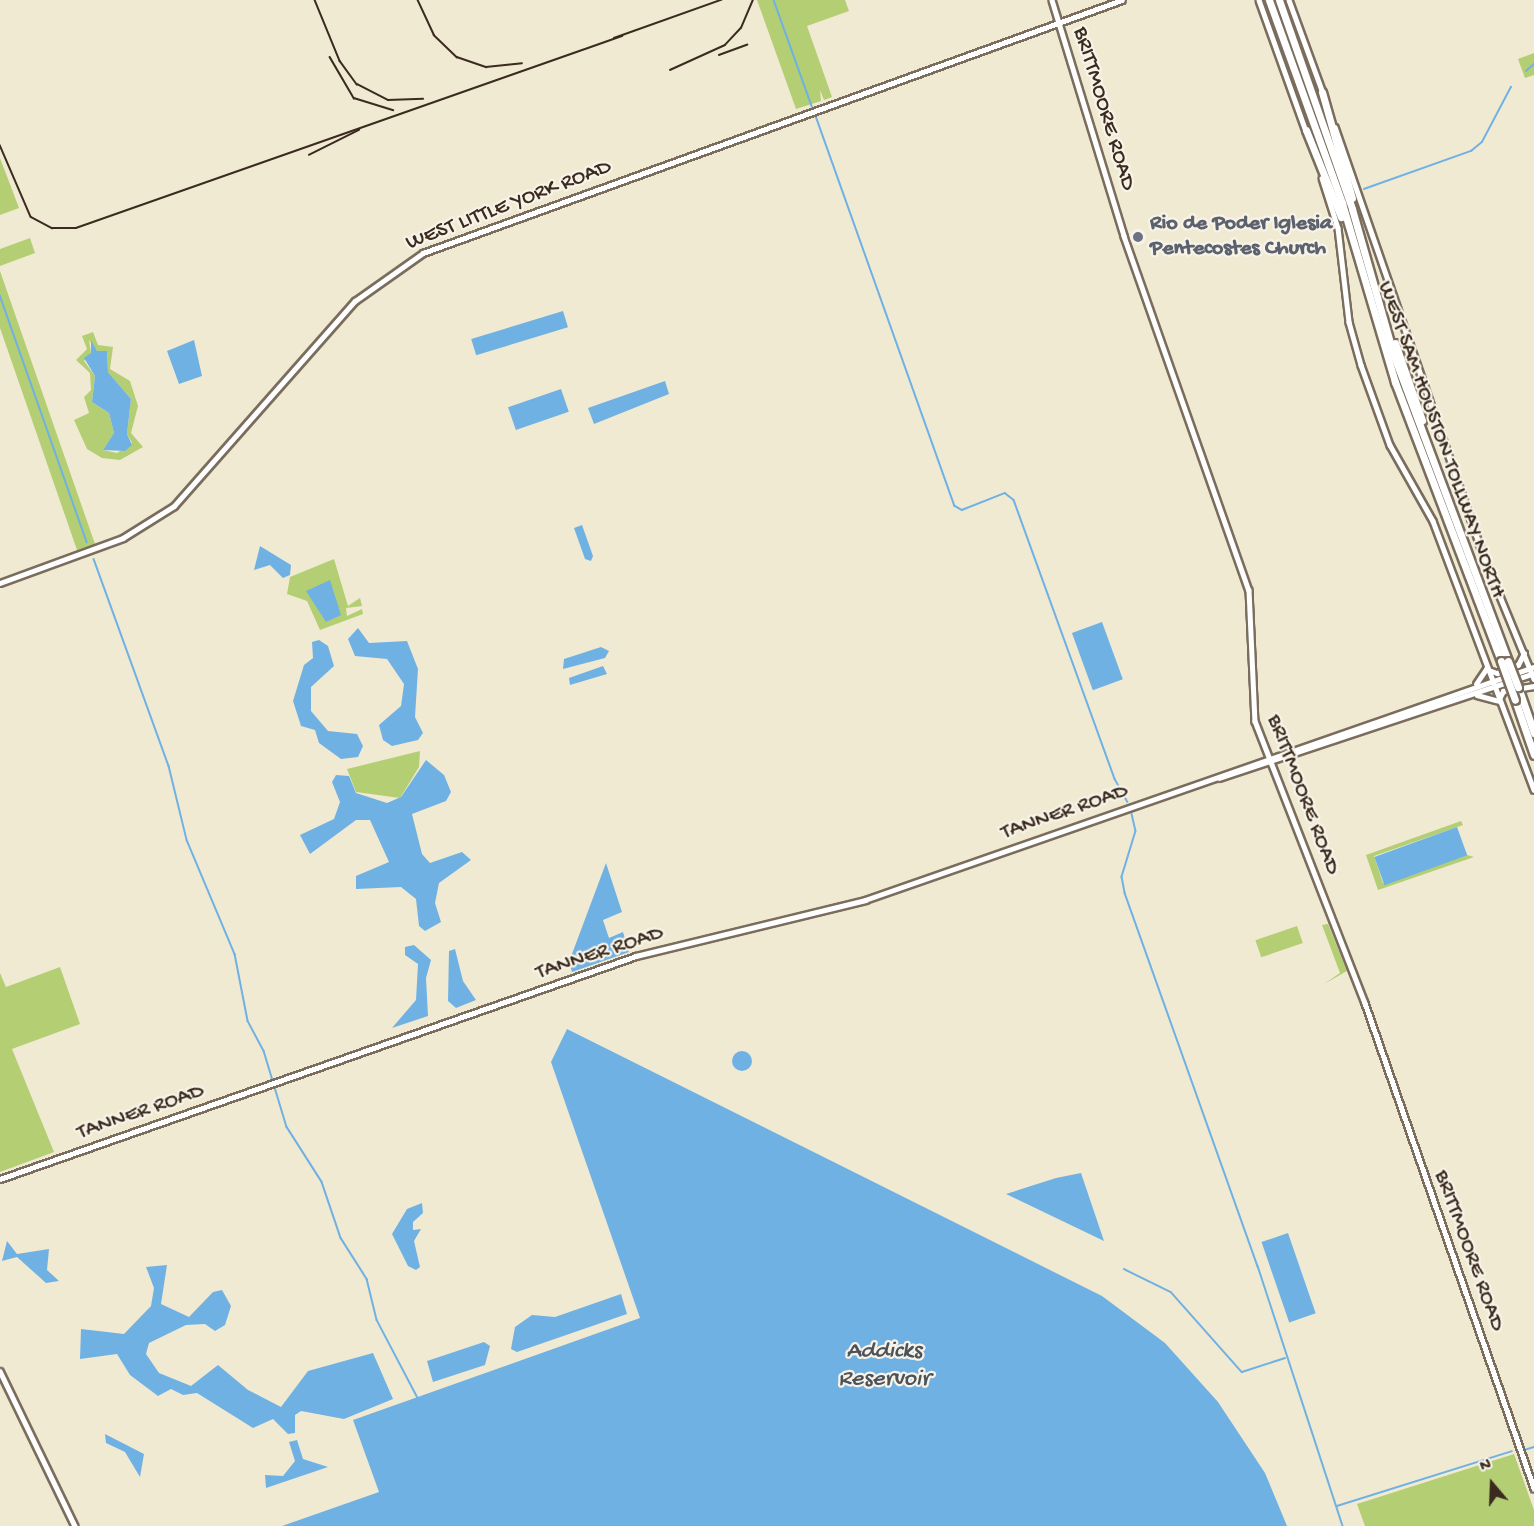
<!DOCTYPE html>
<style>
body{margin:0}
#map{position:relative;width:1534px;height:1526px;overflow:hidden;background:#f0ead3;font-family:"Gochi Hand",sans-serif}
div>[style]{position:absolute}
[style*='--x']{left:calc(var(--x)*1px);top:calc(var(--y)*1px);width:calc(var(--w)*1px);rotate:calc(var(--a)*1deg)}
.green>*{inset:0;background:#b4ce74;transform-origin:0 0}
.water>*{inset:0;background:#70b1e4;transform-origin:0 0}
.round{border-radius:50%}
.stream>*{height:1.5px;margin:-0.75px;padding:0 0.75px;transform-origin:0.75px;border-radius:0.75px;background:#70b1e4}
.roads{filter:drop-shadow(2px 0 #7a6d5d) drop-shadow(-2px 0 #7a6d5d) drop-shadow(0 2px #7a6d5d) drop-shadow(0 -2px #7a6d5d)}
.secondary>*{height:4.5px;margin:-2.25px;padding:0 2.25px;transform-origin:2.25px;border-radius:2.25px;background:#fff}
.highway>*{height:7px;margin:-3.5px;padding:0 3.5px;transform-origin:3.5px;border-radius:3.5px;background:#fff}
.rail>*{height:1.5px;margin:-0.75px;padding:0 0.75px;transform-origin:0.75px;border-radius:0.75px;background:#3b2a1e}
.bridges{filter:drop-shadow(2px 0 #7a6d5d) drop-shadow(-2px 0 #7a6d5d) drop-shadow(0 2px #7a6d5d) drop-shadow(0 -2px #7a6d5d)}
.highway-bridge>*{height:7px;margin:-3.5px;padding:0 3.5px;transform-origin:3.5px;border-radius:3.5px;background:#fff}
.dots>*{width:16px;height:16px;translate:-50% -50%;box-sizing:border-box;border:3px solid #f7f3e8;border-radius:50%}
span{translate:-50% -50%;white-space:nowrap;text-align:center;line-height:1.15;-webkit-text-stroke:4.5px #f7f3e8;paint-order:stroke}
.street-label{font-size:22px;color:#3b2a1e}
.worship-label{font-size:22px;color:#5b616d;font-weight:700}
.left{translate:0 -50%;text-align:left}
.water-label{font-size:24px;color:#4b5259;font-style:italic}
.north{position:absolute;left:1462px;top:1454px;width:60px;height:60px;-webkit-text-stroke:4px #f7f3e8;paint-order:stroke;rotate:341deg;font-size:16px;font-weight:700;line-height:24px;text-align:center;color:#3b2a1e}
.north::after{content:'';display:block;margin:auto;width:21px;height:27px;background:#3b2a1e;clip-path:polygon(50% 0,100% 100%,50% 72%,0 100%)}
</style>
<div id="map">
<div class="green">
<div style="clip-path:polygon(757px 0,845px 0,849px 11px,807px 26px,832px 97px,824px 100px,820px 90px,821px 101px,796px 109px)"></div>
<div style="clip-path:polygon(1534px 53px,1534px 75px,1525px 78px,1518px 59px)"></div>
<div style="clip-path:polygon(0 158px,19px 208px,0 215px)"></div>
<div style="clip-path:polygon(30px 238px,35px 253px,0 266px,0 249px)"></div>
<div style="clip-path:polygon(0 271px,95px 544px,77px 550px,0 328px)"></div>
<div style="clip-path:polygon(evenodd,93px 332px,98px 345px,113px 347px,110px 369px,130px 381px,138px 406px,131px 433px,143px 447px,120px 460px,102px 458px,87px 449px,74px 420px,89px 413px,84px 397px,91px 390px,90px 373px,76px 360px,87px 349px,82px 336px,93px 332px,89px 340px,97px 351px,107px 351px,108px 372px,131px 399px,127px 434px,132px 443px,117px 453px,103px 450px,114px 433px,109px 413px,92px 402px,95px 376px,84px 361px,91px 353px,89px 340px)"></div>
<div style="clip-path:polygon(334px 559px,348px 606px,360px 598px,362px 606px,346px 608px,347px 616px,362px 609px,363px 614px,320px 630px,307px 601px,287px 594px,290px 577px)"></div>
<div style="clip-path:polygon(420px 751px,419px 767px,400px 798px,356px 792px,347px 769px)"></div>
<div style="clip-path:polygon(1461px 821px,1463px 825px,1374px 856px,1383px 883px,1467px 855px,1474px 857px,1378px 890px,1366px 855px)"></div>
<div style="clip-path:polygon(1328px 924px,1347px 971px,1324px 984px,1340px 973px,1322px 925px)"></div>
<div style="left:1297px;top:926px;width:18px;height:44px;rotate:71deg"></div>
<div style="clip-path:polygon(60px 967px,80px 1024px,12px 1049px,54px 1152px,0 1172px,0 973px,6px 987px)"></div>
<div style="clip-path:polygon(1514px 1454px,1534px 1510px,1534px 1526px,1365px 1526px,1357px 1504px)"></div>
</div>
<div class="water">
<div style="left:563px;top:311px;width:17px;height:96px;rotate:73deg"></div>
<div style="clip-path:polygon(91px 340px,97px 351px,107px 351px,108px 372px,131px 399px,127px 434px,132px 445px,125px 451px,103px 450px,114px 433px,109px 413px,92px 402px,95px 376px,84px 358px,91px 353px)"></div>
<div style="clip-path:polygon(194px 340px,202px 376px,179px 384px,167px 351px)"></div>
<div style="clip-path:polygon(665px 381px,669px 394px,594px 424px,588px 408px)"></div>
<div style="left:561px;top:389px;width:24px;height:56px;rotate:71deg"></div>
<div style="clip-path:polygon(582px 525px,593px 556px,591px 561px,585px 559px,574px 528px)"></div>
<div style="clip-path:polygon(260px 546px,291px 565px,290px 575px,283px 578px,270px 565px,254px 570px)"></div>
<div style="clip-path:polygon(330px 580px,341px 615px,326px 622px,306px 591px)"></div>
<div style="left:1102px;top:622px;width:61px;height:32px;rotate:70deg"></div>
<div style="clip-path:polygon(358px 628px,369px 643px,407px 641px,418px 669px,415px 717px,423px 733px,418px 740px,392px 746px,383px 740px,379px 725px,401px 706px,404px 684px,387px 659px,355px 656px,348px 639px)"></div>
<div style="clip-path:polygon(319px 640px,328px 646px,334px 666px,311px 687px,311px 711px,328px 731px,357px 734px,363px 746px,358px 757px,341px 759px,319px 743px,315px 730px,301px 726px,293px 701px,304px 665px,313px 658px,312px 642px)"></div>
<div style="clip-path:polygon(601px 647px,609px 651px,605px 658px,563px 669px,564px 659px)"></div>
<div style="clip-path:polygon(603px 666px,607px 674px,570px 685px,569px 678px)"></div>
<div style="clip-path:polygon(426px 760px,444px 775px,451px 792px,446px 801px,412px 814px,422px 854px,430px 863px,462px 852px,471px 860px,439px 883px,435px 903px,441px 922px,425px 931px,419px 926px,416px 899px,401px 887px,356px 889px,356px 876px,389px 862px,370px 820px,356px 820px,310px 854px,300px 835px,334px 819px,340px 802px,332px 782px,336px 775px,349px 776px,356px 793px,387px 803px,401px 797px)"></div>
<div style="left:1457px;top:827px;width:30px;height:88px;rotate:70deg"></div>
<div style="clip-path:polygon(606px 863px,622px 912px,603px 920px,609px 938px,623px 932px,629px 952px,572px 972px,569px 962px)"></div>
<div style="clip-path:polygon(414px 945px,431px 960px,426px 978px,428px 1016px,392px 1028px,416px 1000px,418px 964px,405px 955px,405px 947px)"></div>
<div style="clip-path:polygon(455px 949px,463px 981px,476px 1000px,456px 1008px,448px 1001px,449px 951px)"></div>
<div style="clip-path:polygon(567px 1029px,1102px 1296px,1165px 1343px,1218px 1402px,1265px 1473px,1287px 1526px,282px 1526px,379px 1492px,353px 1420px,640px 1318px,551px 1062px)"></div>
<div class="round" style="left:732px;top:1051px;width:20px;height:20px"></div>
<div style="clip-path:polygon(1081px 1173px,1104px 1241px,1006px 1194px,1056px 1178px)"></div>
<div style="clip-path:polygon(422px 1203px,423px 1213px,413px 1222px,413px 1230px,421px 1229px,414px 1241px,420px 1267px,416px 1270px,408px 1266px,392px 1234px,407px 1209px)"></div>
<div style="left:1288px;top:1233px;width:85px;height:28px;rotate:71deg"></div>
<div style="clip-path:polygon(7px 1241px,17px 1254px,49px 1249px,47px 1270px,59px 1281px,46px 1283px,17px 1257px,2px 1261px)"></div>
<div style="clip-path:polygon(167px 1265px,161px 1304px,189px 1317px,213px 1292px,222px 1290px,231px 1306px,225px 1325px,215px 1331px,205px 1324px,186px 1325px,149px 1343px,146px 1354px,159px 1373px,191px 1386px,218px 1365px,248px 1390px,281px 1407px,308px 1371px,373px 1353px,393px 1399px,344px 1419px,301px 1411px,295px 1415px,295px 1433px,288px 1434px,273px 1419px,253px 1428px,197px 1393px,183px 1395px,171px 1389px,158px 1396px,130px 1375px,117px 1354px,80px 1359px,81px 1329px,124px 1334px,151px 1306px,154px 1288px,146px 1267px)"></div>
<div style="clip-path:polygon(621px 1294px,627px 1314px,517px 1352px,511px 1349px,515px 1327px,532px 1315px,555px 1317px)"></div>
<div style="clip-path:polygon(484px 1342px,490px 1346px,485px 1365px,433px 1382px,427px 1361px)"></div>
<div style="clip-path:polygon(105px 1434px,144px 1454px,140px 1477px,125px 1452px,106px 1443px)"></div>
<div style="clip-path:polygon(297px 1440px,303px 1459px,328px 1467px,266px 1488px,265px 1475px,283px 1476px,295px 1461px,289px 1442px)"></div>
</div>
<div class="stream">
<div style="--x:774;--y:0;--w:113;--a:70.3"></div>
<div style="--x:1526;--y:71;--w:11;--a:-41"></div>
<div style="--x:816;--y:116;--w:414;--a:70.4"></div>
<div style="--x:955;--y:506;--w:8;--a:30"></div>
<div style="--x:962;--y:510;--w:46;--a:-21.6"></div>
<div style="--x:1005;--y:493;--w:11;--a:38"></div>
<div style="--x:1014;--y:500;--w:297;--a:70.1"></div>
<div style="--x:1115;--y:779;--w:26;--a:61"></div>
<div style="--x:1364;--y:189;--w:114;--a:-19.6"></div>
<div style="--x:1471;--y:151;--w:14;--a:-39"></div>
<div style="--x:1482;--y:142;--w:62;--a:-62.2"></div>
<div style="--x:0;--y:295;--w:262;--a:70.6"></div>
<div style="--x:94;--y:559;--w:220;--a:70.1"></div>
<div style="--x:169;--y:766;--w:76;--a:76.3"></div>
<div style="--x:187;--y:840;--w:124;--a:67.2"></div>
<div style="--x:235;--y:954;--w:68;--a:79"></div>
<div style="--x:248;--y:1021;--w:34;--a:62"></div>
<div style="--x:264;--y:1051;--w:79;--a:73.2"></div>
<div style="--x:287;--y:1127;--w:65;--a:57.5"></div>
<div style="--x:322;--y:1182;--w:59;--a:71.3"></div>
<div style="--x:341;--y:1238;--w:49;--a:57.6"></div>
<div style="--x:367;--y:1279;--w:42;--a:76.3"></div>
<div style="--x:377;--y:1320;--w:88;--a:62.3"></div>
<div style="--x:1132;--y:814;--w:17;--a:77"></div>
<div style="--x:1136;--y:831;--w:48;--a:106.9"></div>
<div style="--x:1122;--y:877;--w:16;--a:79"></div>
<div style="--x:1125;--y:893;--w:396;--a:70.4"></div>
<div style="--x:1258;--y:1266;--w:274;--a:71.9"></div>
<div style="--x:1124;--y:1269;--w:52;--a:26.1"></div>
<div style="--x:1171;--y:1292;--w:107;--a:48.4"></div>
<div style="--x:1242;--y:1372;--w:45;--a:-18"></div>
<div style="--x:1524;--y:1450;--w:10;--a:-17"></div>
<div style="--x:1337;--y:1506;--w:183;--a:-17.4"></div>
</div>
<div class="roads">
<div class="secondary">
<div style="--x:1052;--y:0;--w:247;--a:73"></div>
<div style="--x:1124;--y:236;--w:375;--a:70.6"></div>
<div style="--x:1249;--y:590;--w:131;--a:87.4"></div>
<div style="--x:1255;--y:721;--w:303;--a:68.7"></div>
<div style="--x:1365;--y:1003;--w:514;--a:70.79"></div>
<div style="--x:1259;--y:0;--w:139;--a:70.3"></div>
<div style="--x:1289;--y:0;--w:99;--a:69.9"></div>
<div style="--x:1335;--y:127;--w:453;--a:70.9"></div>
<div style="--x:1483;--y:555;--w:134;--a:67.6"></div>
<div style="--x:1322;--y:178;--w:52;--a:72.3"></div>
<div style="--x:1338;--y:228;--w:95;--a:83.3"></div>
<div style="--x:1349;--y:322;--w:45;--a:74.4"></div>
<div style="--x:1361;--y:365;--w:85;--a:70.1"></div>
<div style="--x:1390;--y:445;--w:87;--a:60.5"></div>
<div style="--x:1433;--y:521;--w:287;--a:69.4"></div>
<div style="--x:0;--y:583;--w:131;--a:-20.1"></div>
<div style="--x:123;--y:538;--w:60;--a:-32.1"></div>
<div style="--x:174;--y:506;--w:273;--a:-48.6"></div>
<div style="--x:355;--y:301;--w:83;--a:-35.2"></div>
<div style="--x:423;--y:253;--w:743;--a:-19.9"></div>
<div style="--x:1486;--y:669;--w:12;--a:20"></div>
<div style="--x:1497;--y:673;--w:22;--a:-21"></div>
<div style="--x:1518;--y:665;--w:13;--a:-63"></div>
<div style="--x:1476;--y:684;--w:18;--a:-56"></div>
<div style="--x:1477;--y:695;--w:20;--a:15"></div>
<div style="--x:1498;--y:701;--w:11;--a:-63"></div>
<div style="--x:1503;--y:691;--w:31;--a:-9"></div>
<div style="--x:1219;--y:778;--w:332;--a:-18.4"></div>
<div style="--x:0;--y:1179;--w:674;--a:-19.32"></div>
<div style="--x:636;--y:956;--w:236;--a:-13.7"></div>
<div style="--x:865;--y:900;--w:708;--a:-19.2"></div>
<div style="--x:0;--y:1371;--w:172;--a:64.2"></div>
</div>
<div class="highway">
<div style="--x:1269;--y:0;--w:216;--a:70.2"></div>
<div style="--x:1342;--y:203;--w:187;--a:73.5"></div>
<div style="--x:1395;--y:382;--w:298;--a:69.2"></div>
<div style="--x:1279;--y:0;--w:221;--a:70.7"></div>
<div style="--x:1352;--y:209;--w:153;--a:74.1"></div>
<div style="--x:1394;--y:356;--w:326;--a:69.5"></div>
<div style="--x:1322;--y:92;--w:110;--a:74.2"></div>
<div style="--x:1306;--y:130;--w:94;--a:68.1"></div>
<div style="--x:1395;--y:343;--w:82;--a:70.7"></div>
<div style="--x:1518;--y:687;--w:49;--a:70.8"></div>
<div style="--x:1515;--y:700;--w:58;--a:70.9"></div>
</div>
</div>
<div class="rail">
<div style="--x:315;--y:0;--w:66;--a:67.7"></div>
<div style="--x:340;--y:61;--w:29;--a:54"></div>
<div style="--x:357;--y:84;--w:35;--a:27"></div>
<div style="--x:388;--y:100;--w:35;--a:-2"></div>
<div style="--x:418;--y:0;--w:38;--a:65"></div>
<div style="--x:434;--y:35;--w:32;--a:44"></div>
<div style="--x:457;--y:57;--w:31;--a:19"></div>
<div style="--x:486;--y:67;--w:36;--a:-6"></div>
<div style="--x:614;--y:38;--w:114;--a:-19.6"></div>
<div style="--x:719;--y:55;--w:30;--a:-20"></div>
<div style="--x:330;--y:57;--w:48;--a:59.7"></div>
<div style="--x:354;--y:98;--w:41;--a:17.1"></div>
<div style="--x:670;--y:70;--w:60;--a:-24.4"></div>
<div style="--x:725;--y:45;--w:23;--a:-47"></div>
<div style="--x:741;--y:28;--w:30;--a:-67"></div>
<div style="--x:0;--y:145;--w:78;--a:66.7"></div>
<div style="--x:31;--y:217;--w:24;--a:28"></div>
<div style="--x:52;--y:228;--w:24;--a:0"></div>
<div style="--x:76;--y:228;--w:579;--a:-19.37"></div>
<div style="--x:309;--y:155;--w:56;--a:-26.6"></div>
</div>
<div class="bridges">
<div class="highway-bridge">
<div style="--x:1501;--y:661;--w:41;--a:70.3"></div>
<div style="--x:1508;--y:661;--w:28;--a:69"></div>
</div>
</div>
<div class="dots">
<div style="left:1138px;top:237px;background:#6b7280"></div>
</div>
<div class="street-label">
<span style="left:1103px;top:109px;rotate:73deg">BRITTMOORE ROAD</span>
<span style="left:509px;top:206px;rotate:-21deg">WEST LITTLE YORK ROAD</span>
<span style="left:1440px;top:440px;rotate:70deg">WEST SAM HOUSTON TOLLWAY NORTH</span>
<span style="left:1302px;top:795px;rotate:69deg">BRITTMOORE ROAD</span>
<span style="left:1065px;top:813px;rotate:-19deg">TANNER ROAD</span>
<span style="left:600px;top:954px;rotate:-18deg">TANNER ROAD</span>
<span style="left:141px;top:1113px;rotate:-19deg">TANNER ROAD</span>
<span style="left:1468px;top:1251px;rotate:70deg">BRITTMOORE ROAD</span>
</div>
<div class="worship-label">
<span class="left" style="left:1150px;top:237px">Rio de Poder Iglesia<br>Pentecostes Church</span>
</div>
<div class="water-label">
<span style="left:884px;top:1366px">Addicks<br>Reservoir</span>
</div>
<div class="north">N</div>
</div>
